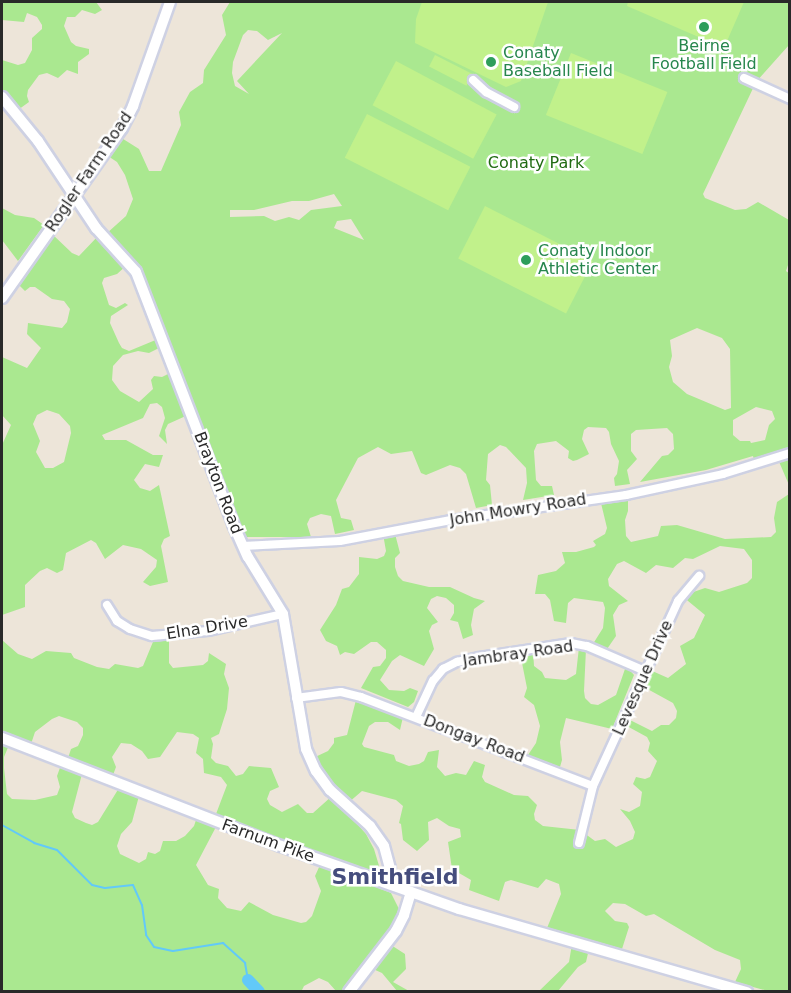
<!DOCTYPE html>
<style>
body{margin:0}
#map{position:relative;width:791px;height:993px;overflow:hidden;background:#ede5d9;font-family:"DejaVu Sans",sans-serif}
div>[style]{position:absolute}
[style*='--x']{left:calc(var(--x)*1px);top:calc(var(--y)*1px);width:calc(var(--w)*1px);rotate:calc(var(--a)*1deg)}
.green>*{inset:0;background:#aae890}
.pitch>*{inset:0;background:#c1f18b;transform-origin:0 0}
.stream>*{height:2px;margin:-1px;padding:0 1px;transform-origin:1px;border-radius:1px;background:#62c9f9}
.river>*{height:12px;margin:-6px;padding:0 6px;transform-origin:6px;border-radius:6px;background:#62c9f9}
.roads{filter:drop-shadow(2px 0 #ced1e3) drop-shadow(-2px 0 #ced1e3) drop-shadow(0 2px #ced1e3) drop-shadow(0 -2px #ced1e3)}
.street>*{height:8px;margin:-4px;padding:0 4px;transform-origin:4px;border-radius:4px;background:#fff}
.secondary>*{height:10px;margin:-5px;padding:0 5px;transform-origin:5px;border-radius:5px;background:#fff}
.dots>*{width:16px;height:16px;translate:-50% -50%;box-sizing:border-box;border:3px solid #fff;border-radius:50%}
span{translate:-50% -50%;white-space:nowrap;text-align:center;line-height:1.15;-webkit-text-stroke:5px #fff;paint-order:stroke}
.leisure-label{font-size:16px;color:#27864d}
.left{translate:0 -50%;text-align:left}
.park-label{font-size:16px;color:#216b13}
.street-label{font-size:16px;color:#292929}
.district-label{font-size:22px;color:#454d7d;font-weight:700}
.frame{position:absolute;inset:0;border:3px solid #292929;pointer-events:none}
</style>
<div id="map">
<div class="green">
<div style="clip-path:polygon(2px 2px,96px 2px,102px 10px,95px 14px,82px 10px,75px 17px,67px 17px,64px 26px,71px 42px,76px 46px,89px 49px,89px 54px,78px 62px,78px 74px,67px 70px,58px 78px,47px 73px,39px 75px,28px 90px,27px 96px,29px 102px,15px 112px,2px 98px,2px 60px,18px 65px,25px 63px,32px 50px,32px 38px,42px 29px,42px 25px,37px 17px,27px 13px,24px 22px,2px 20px)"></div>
<div style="clip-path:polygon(evenodd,230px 2px,789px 2px,789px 45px,756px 82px,703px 194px,705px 198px,735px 210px,746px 209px,758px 202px,789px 220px,789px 262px,786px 271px,790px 274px,789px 485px,777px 457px,755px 463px,753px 456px,706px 470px,640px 482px,662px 456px,668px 455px,674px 449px,673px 434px,667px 428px,636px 430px,631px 434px,631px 451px,637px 459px,627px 470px,630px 484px,615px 486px,614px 478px,617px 474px,619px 461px,611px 444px,609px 432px,606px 428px,588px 427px,584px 430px,582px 439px,589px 454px,577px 460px,573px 461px,568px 458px,569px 451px,556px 441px,537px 444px,534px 451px,536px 480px,541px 486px,552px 486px,554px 495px,523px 500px,527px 483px,526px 468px,506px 447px,500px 445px,488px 454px,486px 480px,490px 485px,492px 505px,476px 508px,466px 474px,460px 468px,450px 465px,426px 475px,421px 473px,412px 451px,391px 454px,378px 447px,358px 458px,336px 500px,341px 518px,351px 520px,354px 530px,335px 534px,331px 516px,321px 514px,310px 518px,307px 524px,311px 537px,243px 537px,145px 281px,130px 259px,106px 234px,126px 216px,133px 199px,125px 175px,117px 162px,108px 156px,120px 137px,139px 149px,149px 171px,161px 171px,181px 125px,179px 112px,190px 92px,203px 83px,204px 70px,226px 35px,222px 15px,230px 2px,248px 30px,257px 31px,268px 40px,282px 33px,237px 81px,249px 94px,235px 86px,232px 73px,233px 62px,243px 35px,248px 30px,230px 2px,334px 194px,342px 206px,311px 210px,299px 220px,289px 217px,275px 221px,264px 216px,230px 217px,230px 210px,254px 210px,292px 201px,309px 201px,334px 194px,230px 2px,351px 219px,364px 240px,334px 228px,337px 221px,351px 219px,230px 2px,697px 328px,722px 338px,730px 349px,731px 408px,725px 410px,687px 394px,673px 382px,669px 367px,672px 356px,670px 340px,697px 328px,230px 2px,756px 407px,772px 411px,775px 419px,769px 425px,765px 440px,751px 443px,750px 441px,740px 441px,733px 435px,733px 420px,756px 407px)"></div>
<div style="clip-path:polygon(2px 208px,15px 215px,34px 218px,44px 225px,18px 261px,2px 240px)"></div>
<div style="clip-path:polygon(evenodd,51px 233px,72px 253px,79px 256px,99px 235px,127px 265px,117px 274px,104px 278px,102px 283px,109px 305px,116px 308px,125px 303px,128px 305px,111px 316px,110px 323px,119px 343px,122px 348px,129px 351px,158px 339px,161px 347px,149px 353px,138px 351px,123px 355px,113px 366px,112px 380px,120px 391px,139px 402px,153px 389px,151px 380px,154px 376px,162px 377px,170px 373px,188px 415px,168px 424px,165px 430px,167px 444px,159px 436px,165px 418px,162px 407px,157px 403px,150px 404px,143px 418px,102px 435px,105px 440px,126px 440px,153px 455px,163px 455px,159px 467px,145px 464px,134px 480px,140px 488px,150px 491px,159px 485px,170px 536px,164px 539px,161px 546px,168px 582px,150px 586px,143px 582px,156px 567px,157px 560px,141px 549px,123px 545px,105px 559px,96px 543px,91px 540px,66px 553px,63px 570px,57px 573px,47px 568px,40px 571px,25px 585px,25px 607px,2px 615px,2px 445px,11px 425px,2px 415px,2px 357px,27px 368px,41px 348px,27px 334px,28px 323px,62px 328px,67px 322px,70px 309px,64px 301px,52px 299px,35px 287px,30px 287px,25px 291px,16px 282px,51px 233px,47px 410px,59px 414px,70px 426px,71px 433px,64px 462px,53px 468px,45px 468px,36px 452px,40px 441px,33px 424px,37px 415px,47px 410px)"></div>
<div style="clip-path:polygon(628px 494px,628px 511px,625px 520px,626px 536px,631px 542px,658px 536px,661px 526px,677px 525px,725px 539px,771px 537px,776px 532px,774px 518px,777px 502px,789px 494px,789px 991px,768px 991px,735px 982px,741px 969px,740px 960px,715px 950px,654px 914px,646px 916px,625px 904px,613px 903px,605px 911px,615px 921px,627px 923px,629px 927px,622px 949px,547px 928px,561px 894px,559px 884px,546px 879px,538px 888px,511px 880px,505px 882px,499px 901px,469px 890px,471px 880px,452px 869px,448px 842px,461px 837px,460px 829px,449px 826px,437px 818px,428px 822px,429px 840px,417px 851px,403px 840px,401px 824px,399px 823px,403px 806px,396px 800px,362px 791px,348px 803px,313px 758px,328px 751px,334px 743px,334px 738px,347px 735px,356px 700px,403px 717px,400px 730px,388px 722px,375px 722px,369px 726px,362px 744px,364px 747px,394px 755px,396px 761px,409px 766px,419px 764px,424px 761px,428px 752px,439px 750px,437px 767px,445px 776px,456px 773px,466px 775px,474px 761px,485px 765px,482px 777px,485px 782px,514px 795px,528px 796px,537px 805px,534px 814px,535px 820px,543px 826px,580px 830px,595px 841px,605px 839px,616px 847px,633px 839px,635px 832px,630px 821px,620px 809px,629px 812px,640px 806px,642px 792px,633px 784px,636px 777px,645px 779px,650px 777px,657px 761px,648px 751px,650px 743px,647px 737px,625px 725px,628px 719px,652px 731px,661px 725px,669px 725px,676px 718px,677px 711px,673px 703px,642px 686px,650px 670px,668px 678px,686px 664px,680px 646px,694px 638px,705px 615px,682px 596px,705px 588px,719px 592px,747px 583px,752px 578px,752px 560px,744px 549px,720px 546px,693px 559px,685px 558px,673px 568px,656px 565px,646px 573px,624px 561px,617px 564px,608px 579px,609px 586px,628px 601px,619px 605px,613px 615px,616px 636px,605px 652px,591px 647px,603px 628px,605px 608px,603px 602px,574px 598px,568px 603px,566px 623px,554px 621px,550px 600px,545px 594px,535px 594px,538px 575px,556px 571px,565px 563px,562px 552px,576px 552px,594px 547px,596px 545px,593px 541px,605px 534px,607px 528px,600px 499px)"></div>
<div style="clip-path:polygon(394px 530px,400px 553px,395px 558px,395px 567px,398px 576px,403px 581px,429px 587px,450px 587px,474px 598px,485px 601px,474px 609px,471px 625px,473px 635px,463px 639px,458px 622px,450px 620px,454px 613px,454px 605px,446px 598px,437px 596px,431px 599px,427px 608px,438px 622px,432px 625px,429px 631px,434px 649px,424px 666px,400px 655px,392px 661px,380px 680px,389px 690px,404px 691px,410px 688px,418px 691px,414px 702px,408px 707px,361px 688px,373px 667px,380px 666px,386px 658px,386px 650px,377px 642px,371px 642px,354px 654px,345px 652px,340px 655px,337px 646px,326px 641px,320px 630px,336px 605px,342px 589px,349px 587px,359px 574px,359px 557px,377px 559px,384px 556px,386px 551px,383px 534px)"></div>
<div style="clip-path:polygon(169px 636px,169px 663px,173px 668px,203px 665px,208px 661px,209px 653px,226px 664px,224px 674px,229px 688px,227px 709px,219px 734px,211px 738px,213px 744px,211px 758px,216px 763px,228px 766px,236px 776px,243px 774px,249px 766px,271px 768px,279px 787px,270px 791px,267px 799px,270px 805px,282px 812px,298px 804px,307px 813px,313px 813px,332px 796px,366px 834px,374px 849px,380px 869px,374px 875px,216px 814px,227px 785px,221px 777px,204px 773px,203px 759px,196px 753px,199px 738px,193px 734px,177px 732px,160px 757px,148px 759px,142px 751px,131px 744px,121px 743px,112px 757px,116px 767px,113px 775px,68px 758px,71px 749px,78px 746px,83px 735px,83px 728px,77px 722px,59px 716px,52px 719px,35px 732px,31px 744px,2px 732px,2px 640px,18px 654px,32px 659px,46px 651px,71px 653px,74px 658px,97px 667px,109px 669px,115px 664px,138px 668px,143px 666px,155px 637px)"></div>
<div style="clip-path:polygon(579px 647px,586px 649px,584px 691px,585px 698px,591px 704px,598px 705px,616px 695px,626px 666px,634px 675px,612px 729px,566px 718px,560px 742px,562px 760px,560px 767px,528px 755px,536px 743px,540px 726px,534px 705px,524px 697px,527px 688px,520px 653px,533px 650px,534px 666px,542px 672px,545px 678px,566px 680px,576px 674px)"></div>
<div style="clip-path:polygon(2px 742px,9px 745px,4px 757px,4px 768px,7px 794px,12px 799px,35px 800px,57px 795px,60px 787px,57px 776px,61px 765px,82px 774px,72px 812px,75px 818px,86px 823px,92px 825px,98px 822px,119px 788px,139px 796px,132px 822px,121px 834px,117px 846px,120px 854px,139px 863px,146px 859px,148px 852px,155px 854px,160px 851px,163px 841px,176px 841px,185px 836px,194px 826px,197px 817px,217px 825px,196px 865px,208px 885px,219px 889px,218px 898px,227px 908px,241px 911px,249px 902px,273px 915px,301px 923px,306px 922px,312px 916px,321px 891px,315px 876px,320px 865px,391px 893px,399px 909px,396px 923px,346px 991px,336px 991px,328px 982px,319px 978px,304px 986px,301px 992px,2px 991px)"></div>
<div style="clip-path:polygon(572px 944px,589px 949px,586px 962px,578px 967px,558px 991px,538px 992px,569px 962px)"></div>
<div style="clip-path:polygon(391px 945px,405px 954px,406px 969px,393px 982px,409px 991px,397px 991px,382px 973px,373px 969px)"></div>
</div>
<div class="pitch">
<div style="clip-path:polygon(422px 2px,548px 2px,521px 81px,506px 87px,415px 43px,416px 19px)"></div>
<div style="clip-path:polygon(628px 2px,744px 2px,724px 48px,627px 6px)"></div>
<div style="left:571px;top:53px;width:104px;height:67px;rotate:22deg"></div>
<div style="left:435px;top:55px;width:42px;height:13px;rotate:27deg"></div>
<div style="left:396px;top:61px;width:114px;height:50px;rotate:28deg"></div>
<div style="left:367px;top:114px;width:116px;height:49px;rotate:27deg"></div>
<div style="left:485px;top:206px;width:121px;height:59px;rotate:27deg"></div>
</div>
<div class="stream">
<div style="--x:2;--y:825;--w:37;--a:29"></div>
<div style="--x:34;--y:843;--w:24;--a:17"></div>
<div style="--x:57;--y:850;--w:49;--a:45"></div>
<div style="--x:92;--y:885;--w:13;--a:13"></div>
<div style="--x:105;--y:888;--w:28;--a:-6"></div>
<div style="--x:133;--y:885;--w:22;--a:66"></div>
<div style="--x:142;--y:905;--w:30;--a:82"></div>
<div style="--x:146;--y:935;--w:14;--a:56"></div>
<div style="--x:154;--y:947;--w:19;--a:12"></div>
<div style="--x:173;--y:951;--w:51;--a:-9.1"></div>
<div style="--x:223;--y:943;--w:30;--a:42"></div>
<div style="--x:245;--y:963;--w:17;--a:80"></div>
</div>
<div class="river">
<div style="--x:248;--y:980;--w:16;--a:47"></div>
</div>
<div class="roads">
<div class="street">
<div style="--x:744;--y:78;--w:51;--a:24.5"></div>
<div style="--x:473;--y:80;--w:18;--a:43"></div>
<div style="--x:486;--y:92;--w:32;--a:28"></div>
<div style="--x:243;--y:546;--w:97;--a:-3"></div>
<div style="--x:340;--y:541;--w:113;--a:-10.7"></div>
<div style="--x:451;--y:520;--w:177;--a:-8.1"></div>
<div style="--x:626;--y:495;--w:99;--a:-12.2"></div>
<div style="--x:723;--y:474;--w:70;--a:-17.4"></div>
<div style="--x:107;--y:605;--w:19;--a:58"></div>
<div style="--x:117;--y:621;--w:15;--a:32"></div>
<div style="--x:130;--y:629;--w:23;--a:18"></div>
<div style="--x:152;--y:636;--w:56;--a:-5.1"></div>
<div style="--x:208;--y:631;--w:77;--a:-12.8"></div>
<div style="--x:296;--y:698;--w:45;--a:-7.6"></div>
<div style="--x:341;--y:692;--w:21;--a:14"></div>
<div style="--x:361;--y:697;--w:248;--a:21"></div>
<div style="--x:416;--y:717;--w:40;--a:-65"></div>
<div style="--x:433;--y:681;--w:16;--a:-50"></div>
<div style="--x:443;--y:669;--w:16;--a:-27"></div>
<div style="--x:457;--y:662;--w:23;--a:-13"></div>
<div style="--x:479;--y:657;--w:93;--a:-8.7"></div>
<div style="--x:571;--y:643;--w:16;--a:11"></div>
<div style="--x:587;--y:646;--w:63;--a:23.3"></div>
<div style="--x:579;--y:843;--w:59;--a:-76.2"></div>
<div style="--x:593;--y:786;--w:204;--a:-65.3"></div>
<div style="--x:678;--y:601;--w:33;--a:-50"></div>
</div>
<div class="secondary">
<div style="--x:2;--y:97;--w:57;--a:50.7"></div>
<div style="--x:38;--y:141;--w:105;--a:56.3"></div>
<div style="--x:96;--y:228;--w:59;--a:47.7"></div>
<div style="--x:136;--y:272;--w:270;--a:68.9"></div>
<div style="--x:233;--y:524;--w:36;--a:66"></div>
<div style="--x:248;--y:557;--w:67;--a:58.4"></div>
<div style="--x:283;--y:614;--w:137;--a:80.3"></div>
<div style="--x:306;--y:749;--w:24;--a:66"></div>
<div style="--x:316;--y:771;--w:24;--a:54"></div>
<div style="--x:330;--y:790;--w:54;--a:42"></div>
<div style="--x:370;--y:826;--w:24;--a:55"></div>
<div style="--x:384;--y:846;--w:24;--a:75"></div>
<div style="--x:390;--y:869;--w:14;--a:94"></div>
<div style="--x:2;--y:298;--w:208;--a:-54.8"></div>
<div style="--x:122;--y:128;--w:25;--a:-63"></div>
<div style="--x:133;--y:106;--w:110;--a:-70.4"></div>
<div style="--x:2;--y:738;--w:299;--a:21.2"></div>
<div style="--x:281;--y:846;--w:189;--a:19.5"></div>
<div style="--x:459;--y:909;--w:300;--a:16.1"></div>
<div style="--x:349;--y:992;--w:77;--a:-52.4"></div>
<div style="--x:396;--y:931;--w:18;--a:-63"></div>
<div style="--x:404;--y:915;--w:24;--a:-73"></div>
</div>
</div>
<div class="dots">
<div style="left:704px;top:27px;background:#2e9e5b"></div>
<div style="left:491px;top:62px;background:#2e9e5b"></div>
<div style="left:526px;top:260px;background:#2e9e5b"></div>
</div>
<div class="leisure-label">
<span style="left:704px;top:55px">Beirne<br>Football Field</span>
<span class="left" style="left:503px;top:62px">Conaty<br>Baseball Field</span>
<span class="left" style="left:538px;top:260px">Conaty Indoor<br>Athletic Center</span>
</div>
<div class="park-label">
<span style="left:536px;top:163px">Conaty Park</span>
</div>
<div class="street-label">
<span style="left:89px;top:172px;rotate:-56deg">Rogler Farm Road</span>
<span style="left:218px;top:483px;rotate:69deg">Brayton Road</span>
<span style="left:518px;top:510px;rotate:-9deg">John Mowry Road</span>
<span style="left:207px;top:628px;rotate:-9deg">Elna Drive</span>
<span style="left:518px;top:654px;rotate:-8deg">Jambray Road</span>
<span style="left:643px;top:678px;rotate:-66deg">Levesque Drive</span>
<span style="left:474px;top:739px;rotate:21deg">Dongay Road</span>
<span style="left:268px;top:841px;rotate:20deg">Farnum Pike</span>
</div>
<div class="district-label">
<span style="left:395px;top:877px">Smithfield</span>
</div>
<div class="frame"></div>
</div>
